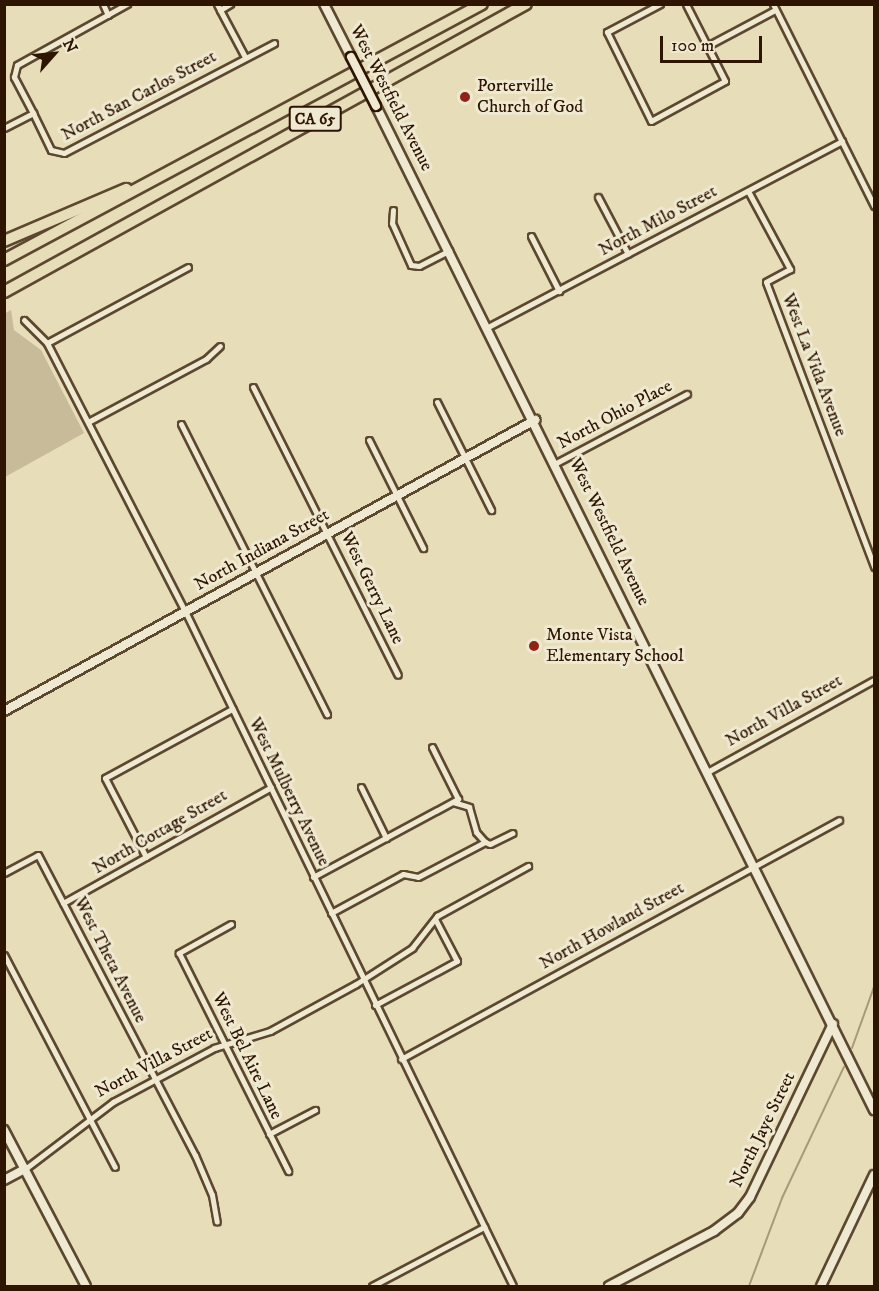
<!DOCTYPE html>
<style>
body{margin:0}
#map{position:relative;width:879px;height:1291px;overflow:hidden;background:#e7ddb9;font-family:"IM FELL DW Pica",serif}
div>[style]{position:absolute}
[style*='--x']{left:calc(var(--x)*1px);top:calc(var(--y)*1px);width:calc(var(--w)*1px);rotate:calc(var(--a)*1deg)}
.green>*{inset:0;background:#c8bb9a}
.stream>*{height:2px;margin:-1px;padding:0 1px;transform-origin:1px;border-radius:1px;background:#a8997a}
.roads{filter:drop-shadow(2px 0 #5c472f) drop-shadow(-2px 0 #5c472f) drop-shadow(0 2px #5c472f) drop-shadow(0 -2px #5c472f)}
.street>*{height:5px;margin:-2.5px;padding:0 2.5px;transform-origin:2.5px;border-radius:2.5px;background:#efe9d2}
.secondary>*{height:8px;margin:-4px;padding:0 4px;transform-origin:4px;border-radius:4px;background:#efe9d2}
.highway>*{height:10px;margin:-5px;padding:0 5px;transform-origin:5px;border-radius:5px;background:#e7ddb9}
.bridges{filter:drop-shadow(2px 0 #2e1501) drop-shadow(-2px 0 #2e1501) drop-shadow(0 2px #2e1501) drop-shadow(0 -2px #2e1501)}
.secondary-bridge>*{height:8px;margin:-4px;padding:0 4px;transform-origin:4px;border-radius:4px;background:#efe9d2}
.dots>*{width:16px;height:16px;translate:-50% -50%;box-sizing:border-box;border:3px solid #efe9d2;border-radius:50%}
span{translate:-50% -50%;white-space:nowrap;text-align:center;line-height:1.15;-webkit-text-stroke:6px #efe9d2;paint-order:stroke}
.shield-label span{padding:2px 4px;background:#efe9d2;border:2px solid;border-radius:4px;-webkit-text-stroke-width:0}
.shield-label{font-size:16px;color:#2e1501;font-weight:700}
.poi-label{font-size:18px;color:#2e1501}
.left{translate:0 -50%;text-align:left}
.street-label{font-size:18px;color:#2e1501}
.frame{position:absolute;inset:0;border:6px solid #2e1501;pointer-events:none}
.north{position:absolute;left:24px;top:24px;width:60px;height:60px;-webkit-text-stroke:4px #efe9d2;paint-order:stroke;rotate:63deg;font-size:16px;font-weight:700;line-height:24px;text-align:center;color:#2e1501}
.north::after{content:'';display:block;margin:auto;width:21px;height:27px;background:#2e1501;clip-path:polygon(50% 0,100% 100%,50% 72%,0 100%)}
.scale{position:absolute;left:660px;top:36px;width:102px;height:27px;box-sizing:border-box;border:3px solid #2e1501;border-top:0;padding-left:8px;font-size:18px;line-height:21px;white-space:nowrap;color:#2e1501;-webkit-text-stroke:4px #efe9d2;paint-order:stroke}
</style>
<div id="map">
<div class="green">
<div style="clip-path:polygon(11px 310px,14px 330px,41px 350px,84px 433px,5px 477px,4px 314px)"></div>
</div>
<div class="stream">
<div style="--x:852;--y:1048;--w:65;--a:-70.2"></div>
<div style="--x:749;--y:1286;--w:94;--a:-69.4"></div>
<div style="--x:782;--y:1198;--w:145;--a:-64.7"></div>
</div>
<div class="roads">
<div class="street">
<div style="--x:103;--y:4;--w:12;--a:66"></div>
<div style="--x:217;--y:4;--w:7;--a:63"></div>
<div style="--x:220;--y:10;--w:12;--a:-31"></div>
<div style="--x:660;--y:4;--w:60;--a:152.2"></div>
<div style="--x:607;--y:32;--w:99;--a:63.7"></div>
<div style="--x:651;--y:121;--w:84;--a:-28.4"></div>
<div style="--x:725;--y:81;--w:86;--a:-116.9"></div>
<div style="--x:773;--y:4;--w:226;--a:63.4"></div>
<div style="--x:220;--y:10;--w:53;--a:62"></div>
<div style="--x:707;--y:46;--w:77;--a:-27.9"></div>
<div style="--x:33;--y:113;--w:41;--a:64.1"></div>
<div style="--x:51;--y:150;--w:13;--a:13"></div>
<div style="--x:64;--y:153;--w:237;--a:-27.6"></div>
<div style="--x:4;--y:128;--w:33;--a:-27"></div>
<div style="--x:33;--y:113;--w:41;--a:-117.8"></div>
<div style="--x:14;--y:77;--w:12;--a:-76"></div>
<div style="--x:17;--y:65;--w:126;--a:-29"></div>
<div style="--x:748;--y:191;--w:89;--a:61.7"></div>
<div style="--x:790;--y:269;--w:27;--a:152"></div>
<div style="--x:766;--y:282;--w:305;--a:69.2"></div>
<div style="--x:598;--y:197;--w:64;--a:62.2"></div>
<div style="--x:393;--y:210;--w:13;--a:94"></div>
<div style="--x:392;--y:223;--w:46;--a:65.7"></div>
<div style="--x:411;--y:265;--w:8;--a:7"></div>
<div style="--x:419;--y:266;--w:34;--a:-27"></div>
<div style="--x:531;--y:236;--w:62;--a:63"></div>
<div style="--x:24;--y:320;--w:33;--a:45"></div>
<div style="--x:47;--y:343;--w:301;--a:62.8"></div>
<div style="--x:185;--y:611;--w:750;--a:64.08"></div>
<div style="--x:488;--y:327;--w:400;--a:-27.7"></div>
<div style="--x:47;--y:343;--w:160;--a:-28.3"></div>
<div style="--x:253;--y:387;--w:322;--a:63.3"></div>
<div style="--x:437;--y:402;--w:121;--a:63.4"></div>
<div style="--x:88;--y:422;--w:134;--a:-28.1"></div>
<div style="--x:206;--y:359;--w:19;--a:-43"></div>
<div style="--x:181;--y:424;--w:325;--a:63.3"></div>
<div style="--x:369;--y:440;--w:121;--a:63.4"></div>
<div style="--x:556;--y:463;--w:148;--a:-27.8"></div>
<div style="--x:709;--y:771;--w:188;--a:-28.9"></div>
<div style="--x:361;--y:787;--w:57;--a:63.9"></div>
<div style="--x:453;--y:802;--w:17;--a:17"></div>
<div style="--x:469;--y:807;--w:26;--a:74"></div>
<div style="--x:476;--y:832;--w:13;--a:48"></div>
<div style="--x:146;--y:857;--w:89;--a:-117.4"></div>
<div style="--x:105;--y:778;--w:145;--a:-28.5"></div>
<div style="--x:4;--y:873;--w:38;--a:-28"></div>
<div style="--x:38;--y:855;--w:339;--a:62.4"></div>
<div style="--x:195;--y:1155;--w:43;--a:67"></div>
<div style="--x:212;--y:1195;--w:27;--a:80"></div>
<div style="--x:313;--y:877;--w:165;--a:-28.3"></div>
<div style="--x:458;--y:799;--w:58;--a:-116.6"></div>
<div style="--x:63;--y:903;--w:238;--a:-29.1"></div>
<div style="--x:331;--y:913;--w:82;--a:-28.4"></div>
<div style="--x:403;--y:874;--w:15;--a:11"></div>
<div style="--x:418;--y:877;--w:76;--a:-27.6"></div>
<div style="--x:485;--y:842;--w:5;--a:22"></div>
<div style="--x:490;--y:844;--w:25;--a:-26"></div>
<div style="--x:231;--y:924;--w:60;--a:150.9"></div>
<div style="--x:179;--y:953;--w:244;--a:63.4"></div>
<div style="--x:4;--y:955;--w:239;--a:62.4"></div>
<div style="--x:375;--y:1005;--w:93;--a:-28.2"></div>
<div style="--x:457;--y:961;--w:47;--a:-117.6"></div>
<div style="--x:401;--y:1059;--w:499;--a:-28.6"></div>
<div style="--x:269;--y:1134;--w:52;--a:-27.6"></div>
<div style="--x:25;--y:1169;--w:111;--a:-37.3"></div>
<div style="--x:113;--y:1102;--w:115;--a:-28.1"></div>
<div style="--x:214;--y:1048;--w:59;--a:-16.9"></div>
<div style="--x:270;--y:1031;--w:98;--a:-28.7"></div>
<div style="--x:356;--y:984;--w:67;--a:-32.7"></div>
<div style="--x:412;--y:948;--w:41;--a:-52"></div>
<div style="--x:437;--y:916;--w:104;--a:-28.8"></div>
<div style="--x:372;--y:1286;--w:127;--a:-27.8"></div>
</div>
<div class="secondary">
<div style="--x:324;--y:4;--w:59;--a:63"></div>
<div style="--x:376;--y:106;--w:1121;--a:63.62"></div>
<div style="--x:4;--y:711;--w:606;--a:-28.72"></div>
<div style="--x:4;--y:1130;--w:176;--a:62.3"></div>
<div style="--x:4;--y:1180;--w:24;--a:-28"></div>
<div style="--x:609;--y:1286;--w:119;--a:-27.6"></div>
<div style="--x:714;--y:1231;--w:30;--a:-37"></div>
<div style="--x:738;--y:1213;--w:20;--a:-53"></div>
<div style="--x:750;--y:1197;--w:192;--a:-64.4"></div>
<div style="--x:821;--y:1286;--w:123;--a:-64.5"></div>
</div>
<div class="highway">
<div style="--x:4;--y:241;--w:133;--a:-23.1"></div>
<div style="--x:4;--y:260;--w:542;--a:-28.17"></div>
<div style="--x:4;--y:292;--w:596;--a:-28.89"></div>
</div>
</div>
<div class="bridges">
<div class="secondary-bridge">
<div style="--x:351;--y:57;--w:55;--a:63"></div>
</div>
</div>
<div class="dots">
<div style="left:465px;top:97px;background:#8f2418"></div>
<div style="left:534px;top:646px;background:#8f2418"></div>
</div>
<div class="shield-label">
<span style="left:315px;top:119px">CA 65</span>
</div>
<div class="poi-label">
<span class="left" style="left:477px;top:97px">Porterville<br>Church of God</span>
<span class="left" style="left:546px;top:646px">Monte Vista<br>Elementary School</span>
</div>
<div class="street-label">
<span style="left:139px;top:96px;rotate:-28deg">North San Carlos Street</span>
<span style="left:391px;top:98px;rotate:63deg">West Westfield Avenue</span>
<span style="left:658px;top:221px;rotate:-28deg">North Milo Street</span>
<span style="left:814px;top:365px;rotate:69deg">West La Vida Avenue</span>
<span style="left:615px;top:415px;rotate:-28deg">North Ohio Place</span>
<span style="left:609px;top:532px;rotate:64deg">West Westfield Avenue</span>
<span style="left:262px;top:550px;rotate:-29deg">North Indiana Street</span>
<span style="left:372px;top:588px;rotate:64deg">West Gerry Lane</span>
<span style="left:784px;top:711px;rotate:-29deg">North Villa Street</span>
<span style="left:289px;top:792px;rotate:64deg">West Mulberry Avenue</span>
<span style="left:160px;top:832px;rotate:-30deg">North Cottage Street</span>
<span style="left:612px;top:926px;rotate:-29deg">North Howland Street</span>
<span style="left:110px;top:960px;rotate:63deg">West Theta Avenue</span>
<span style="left:247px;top:1056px;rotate:64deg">West Bel Aire Lane</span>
<span style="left:154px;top:1063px;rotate:-28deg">North Villa Street</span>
<span style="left:763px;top:1130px;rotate:-64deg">North Jaye Street</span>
</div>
<div class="frame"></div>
<div class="north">N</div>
<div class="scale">100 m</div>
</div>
